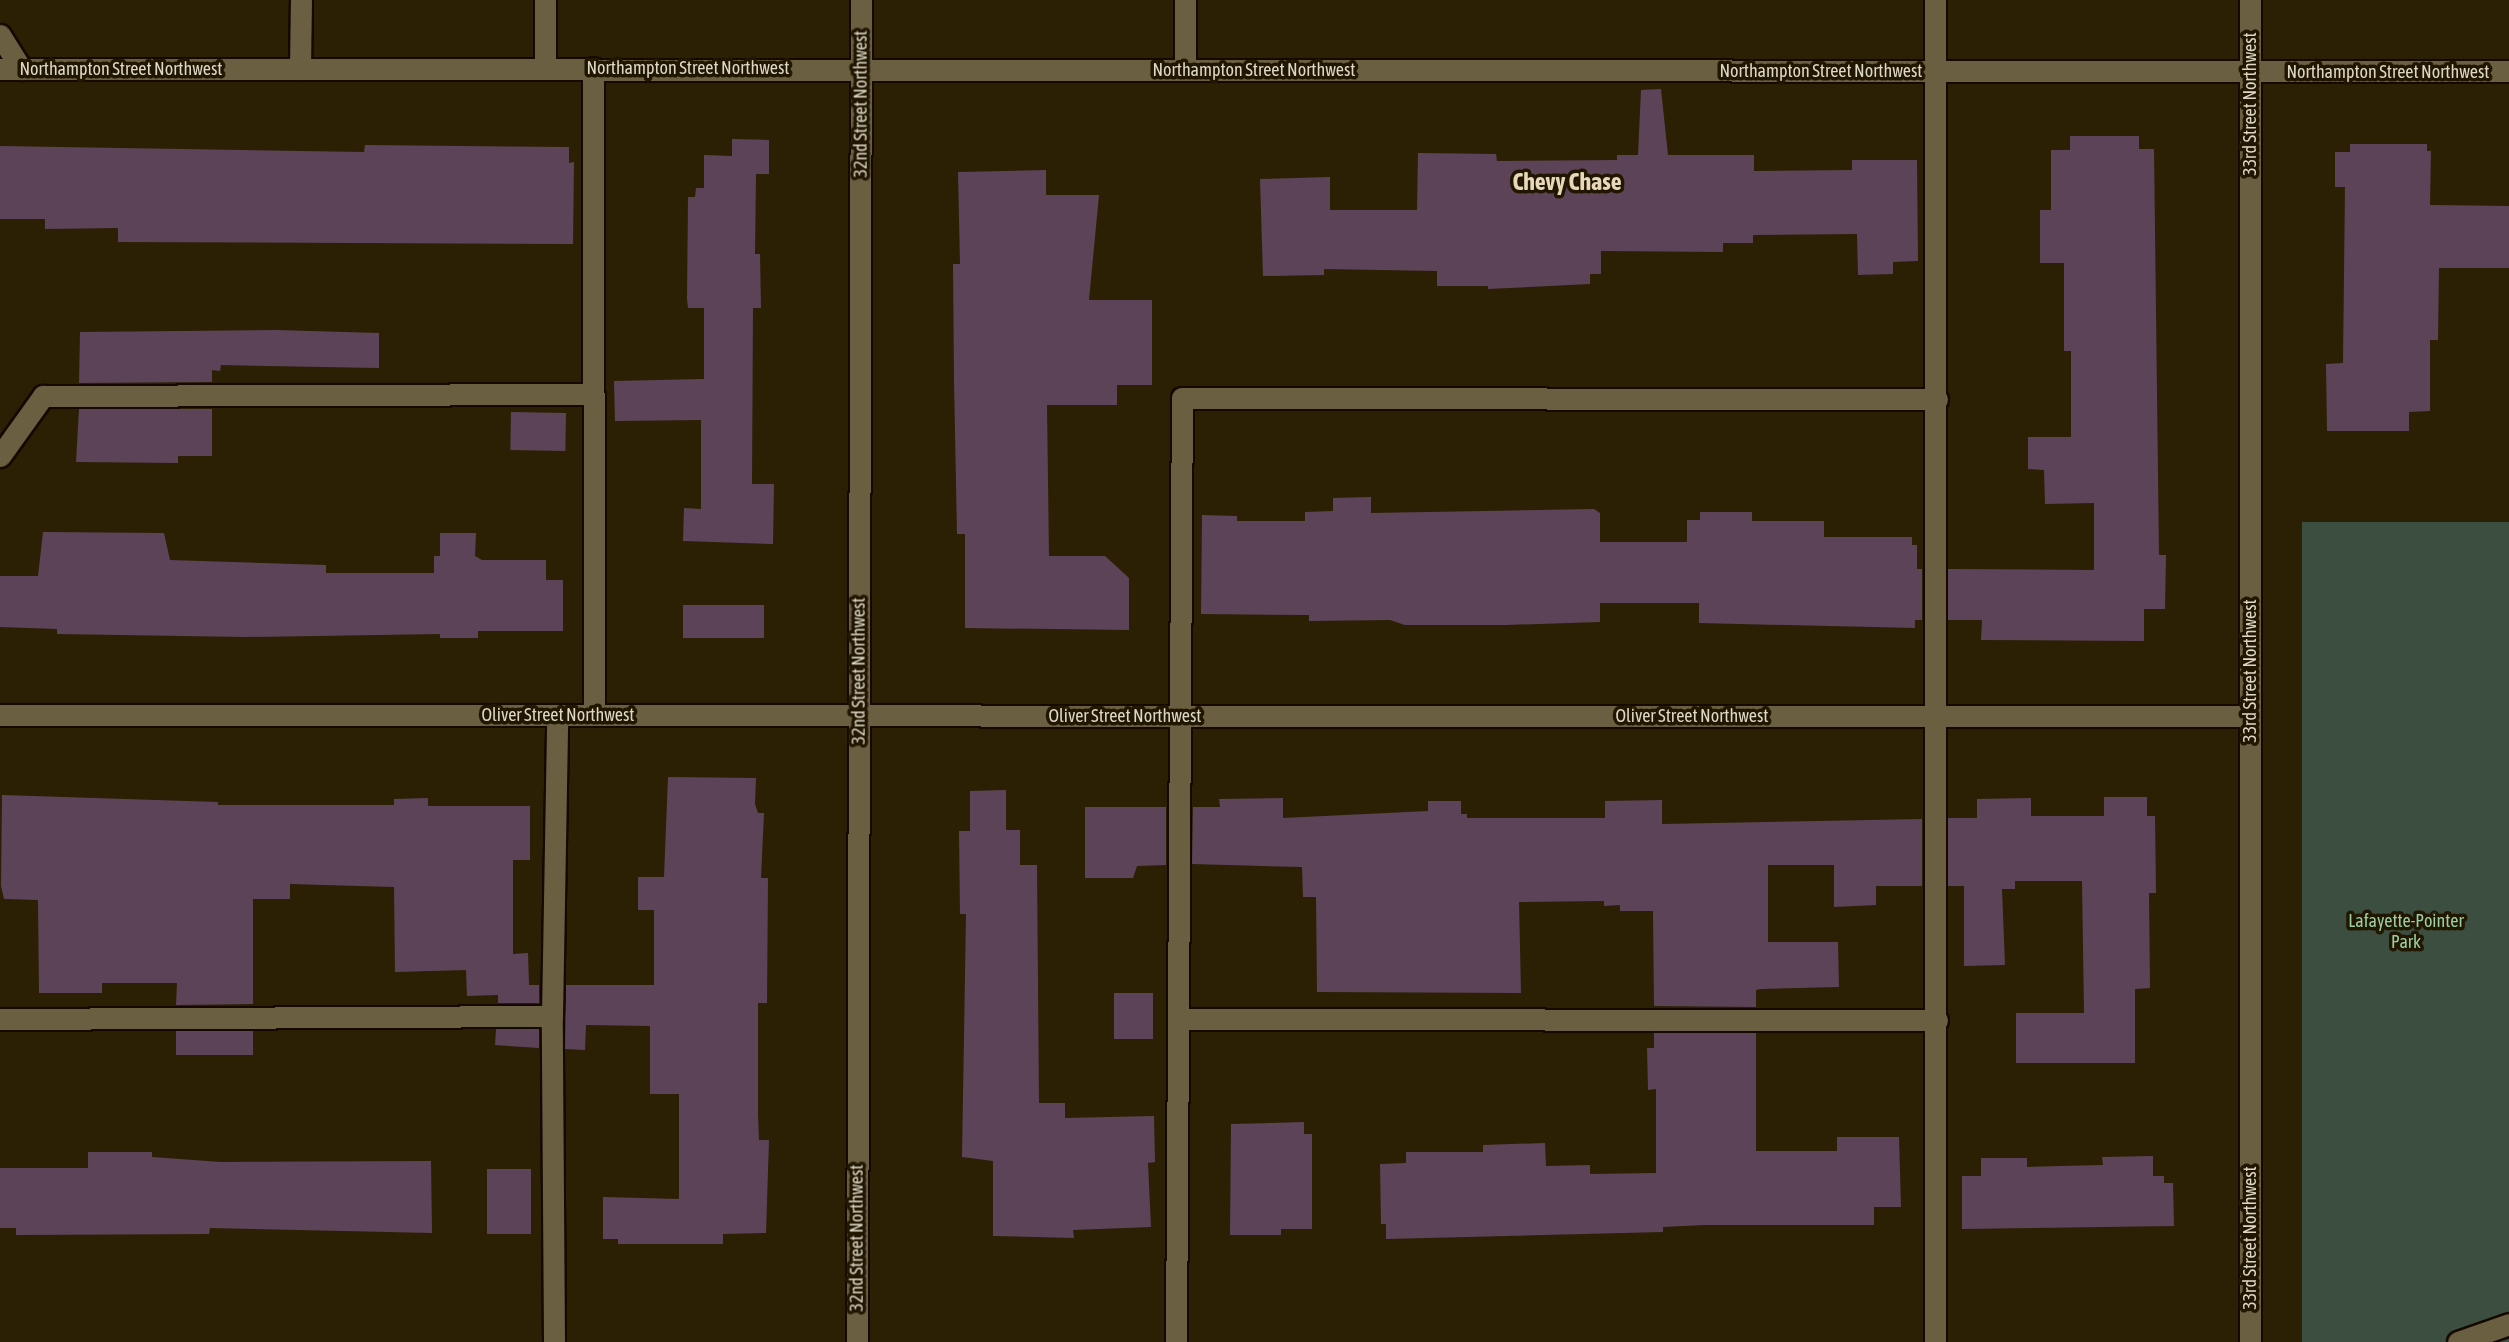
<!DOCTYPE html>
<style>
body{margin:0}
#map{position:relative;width:2509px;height:1342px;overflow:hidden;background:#2b2004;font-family:"Asap Condensed",sans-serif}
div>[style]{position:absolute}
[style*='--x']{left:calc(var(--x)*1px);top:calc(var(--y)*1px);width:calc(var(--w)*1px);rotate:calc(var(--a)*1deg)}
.green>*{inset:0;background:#3b4e3f;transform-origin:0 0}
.building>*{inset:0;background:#5d4357;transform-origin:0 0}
.roads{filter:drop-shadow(2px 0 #130900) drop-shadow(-2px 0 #130900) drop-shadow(0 2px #130900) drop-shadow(0 -2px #130900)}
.lane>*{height:21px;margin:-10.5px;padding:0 10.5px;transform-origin:10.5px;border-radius:10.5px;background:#6b5f42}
.street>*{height:21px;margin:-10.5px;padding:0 10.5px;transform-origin:10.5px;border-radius:10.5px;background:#6b5f42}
span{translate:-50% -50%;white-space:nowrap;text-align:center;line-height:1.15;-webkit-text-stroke:7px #211700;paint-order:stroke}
.street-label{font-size:18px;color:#ddd7c7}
.park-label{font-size:18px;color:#9acea5}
.district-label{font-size:24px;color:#e6d8b8;font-weight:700}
</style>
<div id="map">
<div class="green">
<div style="left:2302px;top:522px;width:207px;height:820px"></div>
</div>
<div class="building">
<div style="clip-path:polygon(1661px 89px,1668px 155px,1754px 155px,1754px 171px,1852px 170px,1852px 160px,1917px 160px,1918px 261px,1893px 262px,1893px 274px,1858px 275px,1857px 234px,1753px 235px,1753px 243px,1723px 243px,1723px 252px,1601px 251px,1601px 274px,1590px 274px,1590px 284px,1488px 289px,1488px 286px,1437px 286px,1437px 271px,1324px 269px,1324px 275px,1263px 276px,1260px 179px,1330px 177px,1330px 210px,1417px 210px,1418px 153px,1496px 154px,1497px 161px,1617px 160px,1617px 155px,1638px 155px,1641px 90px)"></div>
<div style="clip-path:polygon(2070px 136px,2139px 136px,2139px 149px,2154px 149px,2159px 555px,2166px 555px,2165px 609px,2144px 609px,2144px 641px,1981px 640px,1982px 620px,1948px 620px,1948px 569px,2094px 570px,2094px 503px,2045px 504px,2044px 470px,2028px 469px,2028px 437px,2071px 437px,2071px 351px,2064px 351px,2064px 263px,2040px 263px,2040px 210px,2051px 210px,2051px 150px,2070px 150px)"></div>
<div style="clip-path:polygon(732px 139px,769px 140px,769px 174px,756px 174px,755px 254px,760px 254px,761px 308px,753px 308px,752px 484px,774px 484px,773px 544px,683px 541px,684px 508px,701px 509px,701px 420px,615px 421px,614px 381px,704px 379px,704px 308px,688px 308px,687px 299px,688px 197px,695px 197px,696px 188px,704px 188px,704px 155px,732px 156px)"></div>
<div style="clip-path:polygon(2350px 144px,2427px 144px,2427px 151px,2431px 151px,2430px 205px,2509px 206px,2509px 268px,2439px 268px,2438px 340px,2430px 340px,2430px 411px,2409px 412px,2409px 431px,2327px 431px,2326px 364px,2343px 363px,2345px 187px,2335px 187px,2335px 152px,2350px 152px)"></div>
<div style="clip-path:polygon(365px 145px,569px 147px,569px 163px,574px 162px,573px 244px,118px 242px,118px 228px,45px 229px,45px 219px,0 219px,0 146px,364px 152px)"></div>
<div style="clip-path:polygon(1046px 170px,1046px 195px,1099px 195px,1089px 300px,1152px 300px,1152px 385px,1117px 385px,1117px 405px,1047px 405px,1049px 556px,1105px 556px,1129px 578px,1129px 630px,965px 628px,965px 534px,957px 534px,954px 381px,953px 264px,960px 264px,958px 172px)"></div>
<div style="clip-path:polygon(276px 330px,379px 333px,379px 368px,221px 365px,220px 371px,212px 370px,212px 382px,79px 383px,80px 332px)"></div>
<div style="clip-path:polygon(79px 409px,212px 409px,212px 456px,178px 456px,178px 463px,76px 462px)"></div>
<div style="left:511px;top:412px;width:55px;height:38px;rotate:1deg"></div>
<div style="clip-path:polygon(1371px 497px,1371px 513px,1594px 509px,1600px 513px,1600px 542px,1687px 542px,1687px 520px,1700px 520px,1700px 512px,1752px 512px,1752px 521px,1824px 521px,1824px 537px,1912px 537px,1912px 545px,1917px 545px,1917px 569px,1922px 569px,1922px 620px,1915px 620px,1915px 628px,1699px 623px,1699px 603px,1600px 603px,1600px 622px,1506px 625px,1405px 625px,1390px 620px,1309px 621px,1309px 615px,1201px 614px,1202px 515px,1237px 516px,1237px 521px,1305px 521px,1305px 512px,1333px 511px,1333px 498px)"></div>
<div style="clip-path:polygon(43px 532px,164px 533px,170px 560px,326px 565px,326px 573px,434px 573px,434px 556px,440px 556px,440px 533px,476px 533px,475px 556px,482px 560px,546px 560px,546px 580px,563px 580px,563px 631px,478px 631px,478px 638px,440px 638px,440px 634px,246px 637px,57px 634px,57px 629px,0 627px,0 576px,38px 576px)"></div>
<div style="left:683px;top:605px;width:81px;height:33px"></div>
<div style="clip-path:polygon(668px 777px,756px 778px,755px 804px,758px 813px,764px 813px,761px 878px,768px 878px,767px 1003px,758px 1003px,758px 1114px,759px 1140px,769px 1140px,766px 1233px,723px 1234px,723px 1244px,618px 1244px,618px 1239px,603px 1239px,603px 1197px,679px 1199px,679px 1094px,650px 1094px,650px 1026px,586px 1025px,585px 1050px,565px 1049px,566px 985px,654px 985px,654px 910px,638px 910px,638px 877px,664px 877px)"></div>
<div style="clip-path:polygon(1006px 790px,1006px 830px,1020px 830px,1020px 865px,1037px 865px,1039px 1103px,1065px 1103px,1065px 1118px,1154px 1116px,1155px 1162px,1148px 1163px,1151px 1227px,1073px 1230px,1074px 1238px,993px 1236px,993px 1161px,962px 1157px,966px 914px,960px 914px,959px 831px,970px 831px,970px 791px)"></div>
<div style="clip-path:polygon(2px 795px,218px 802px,218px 805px,394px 805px,394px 799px,428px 798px,428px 806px,530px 806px,530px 860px,513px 860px,513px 954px,528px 953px,529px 985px,539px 985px,539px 1003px,498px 1003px,498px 995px,467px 996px,466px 970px,395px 972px,394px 887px,290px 884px,290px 899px,253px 899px,253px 1004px,176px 1005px,177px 983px,102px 983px,102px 993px,39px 993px,38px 900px,4px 899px,1px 886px)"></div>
<div style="clip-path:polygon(2104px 797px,2147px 797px,2147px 816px,2155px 816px,2156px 893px,2149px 893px,2150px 988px,2135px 989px,2135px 1063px,2016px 1063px,2016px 1013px,2084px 1013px,2082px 881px,2015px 881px,2015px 889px,2002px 889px,2005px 965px,1964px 966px,1964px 886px,1948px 886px,1948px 818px,1977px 818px,1977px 799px,2031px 798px,2031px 816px,2104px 816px)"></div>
<div style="clip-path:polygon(1283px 798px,1283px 818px,1428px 811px,1428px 801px,1461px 801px,1461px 814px,1467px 814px,1467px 818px,1605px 818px,1605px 801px,1662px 800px,1662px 824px,1922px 819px,1922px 886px,1876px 886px,1876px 905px,1834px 907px,1834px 865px,1768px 865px,1768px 942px,1838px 942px,1839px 987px,1761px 989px,1756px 990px,1756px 1007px,1654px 1006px,1653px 911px,1620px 911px,1620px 905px,1604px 906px,1604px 901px,1519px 902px,1521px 993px,1317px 992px,1316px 897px,1303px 897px,1302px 867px,1192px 864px,1193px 807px,1220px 807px,1219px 799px)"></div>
<div style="clip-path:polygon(1085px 807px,1166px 807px,1166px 865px,1137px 866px,1133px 878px,1085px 878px)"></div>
<div style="left:1114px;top:993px;width:39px;height:46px"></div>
<div style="clip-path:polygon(496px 1029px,539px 1029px,539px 1048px,495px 1045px)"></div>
<div style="left:176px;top:1031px;width:77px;height:24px"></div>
<div style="clip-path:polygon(1654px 1033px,1756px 1033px,1756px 1151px,1837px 1151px,1837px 1137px,1899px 1137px,1901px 1207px,1874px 1207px,1874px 1225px,1704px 1225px,1663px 1227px,1663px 1232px,1386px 1239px,1386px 1224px,1381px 1224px,1380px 1164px,1406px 1163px,1406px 1152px,1483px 1152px,1483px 1145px,1545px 1143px,1546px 1166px,1590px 1165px,1590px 1174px,1656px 1173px,1656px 1089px,1648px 1090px,1647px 1048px,1654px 1048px)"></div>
<div style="clip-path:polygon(1304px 1122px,1304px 1134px,1312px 1134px,1312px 1229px,1281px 1229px,1281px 1235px,1230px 1235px,1231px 1124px)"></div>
<div style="clip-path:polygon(88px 1152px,152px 1152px,152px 1157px,221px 1162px,431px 1161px,432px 1233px,210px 1228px,209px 1234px,16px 1235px,16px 1228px,0 1228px,0 1168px,88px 1168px)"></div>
<div style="clip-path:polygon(2153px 1156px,2153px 1176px,2164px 1176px,2164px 1183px,2173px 1183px,2174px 1226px,1962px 1229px,1962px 1176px,1981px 1176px,1981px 1158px,2027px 1158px,2027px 1167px,2103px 1165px,2102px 1157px)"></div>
<div style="left:487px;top:1169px;width:44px;height:65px"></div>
</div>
<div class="roads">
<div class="lane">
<div style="--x:1185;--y:0;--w:70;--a:90"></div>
<div style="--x:545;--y:68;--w:68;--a:-90"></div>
<div style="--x:593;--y:68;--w:647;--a:89.91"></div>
<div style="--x:300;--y:69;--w:69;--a:-89.2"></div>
<div style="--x:0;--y:456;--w:74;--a:-54.4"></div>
<div style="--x:43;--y:396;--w:550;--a:-0.21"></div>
<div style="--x:0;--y:1019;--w:552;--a:-0.31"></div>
<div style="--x:1180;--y:1019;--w:757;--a:0.08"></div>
<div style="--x:554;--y:1342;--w:326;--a:-90.4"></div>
<div style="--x:552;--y:1016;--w:301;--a:-89"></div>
<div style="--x:1176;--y:1342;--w:944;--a:-89.64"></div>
<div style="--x:1182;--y:398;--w:755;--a:0.08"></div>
<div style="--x:1935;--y:1342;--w:1342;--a:-90"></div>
<div style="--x:2458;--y:1342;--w:54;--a:-19.4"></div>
</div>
<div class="street">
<div style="--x:2250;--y:0;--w:1342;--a:90"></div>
<div style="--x:0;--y:35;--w:40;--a:58"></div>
<div style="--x:0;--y:69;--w:2509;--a:0.05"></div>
<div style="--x:0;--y:715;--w:2250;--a:0.03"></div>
<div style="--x:857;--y:1342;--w:1342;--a:-89.83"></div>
</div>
</div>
<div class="street-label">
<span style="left:688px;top:68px">Northampton Street Northwest</span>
<span style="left:121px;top:69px">Northampton Street Northwest</span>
<span style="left:1254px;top:70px">Northampton Street Northwest</span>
<span style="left:1821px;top:71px">Northampton Street Northwest</span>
<span style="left:2388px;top:72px">Northampton Street Northwest</span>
<span style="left:861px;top:104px;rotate:-90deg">32nd Street Northwest</span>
<span style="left:2250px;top:104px;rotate:-90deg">33rd Street Northwest</span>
<span style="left:859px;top:671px;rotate:-90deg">32nd Street Northwest</span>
<span style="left:2250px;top:671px;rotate:-90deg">33rd Street Northwest</span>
<span style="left:558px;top:715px">Oliver Street Northwest</span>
<span style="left:1125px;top:716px">Oliver Street Northwest</span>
<span style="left:1692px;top:716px">Oliver Street Northwest</span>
<span style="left:857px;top:1238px;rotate:-90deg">32nd Street Northwest</span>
<span style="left:2250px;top:1238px;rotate:-90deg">33rd Street Northwest</span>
</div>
<div class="park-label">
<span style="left:2406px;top:932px">Lafayette-Pointer<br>Park</span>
</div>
<div class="district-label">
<span style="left:1567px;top:182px">Chevy Chase</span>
</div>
</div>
